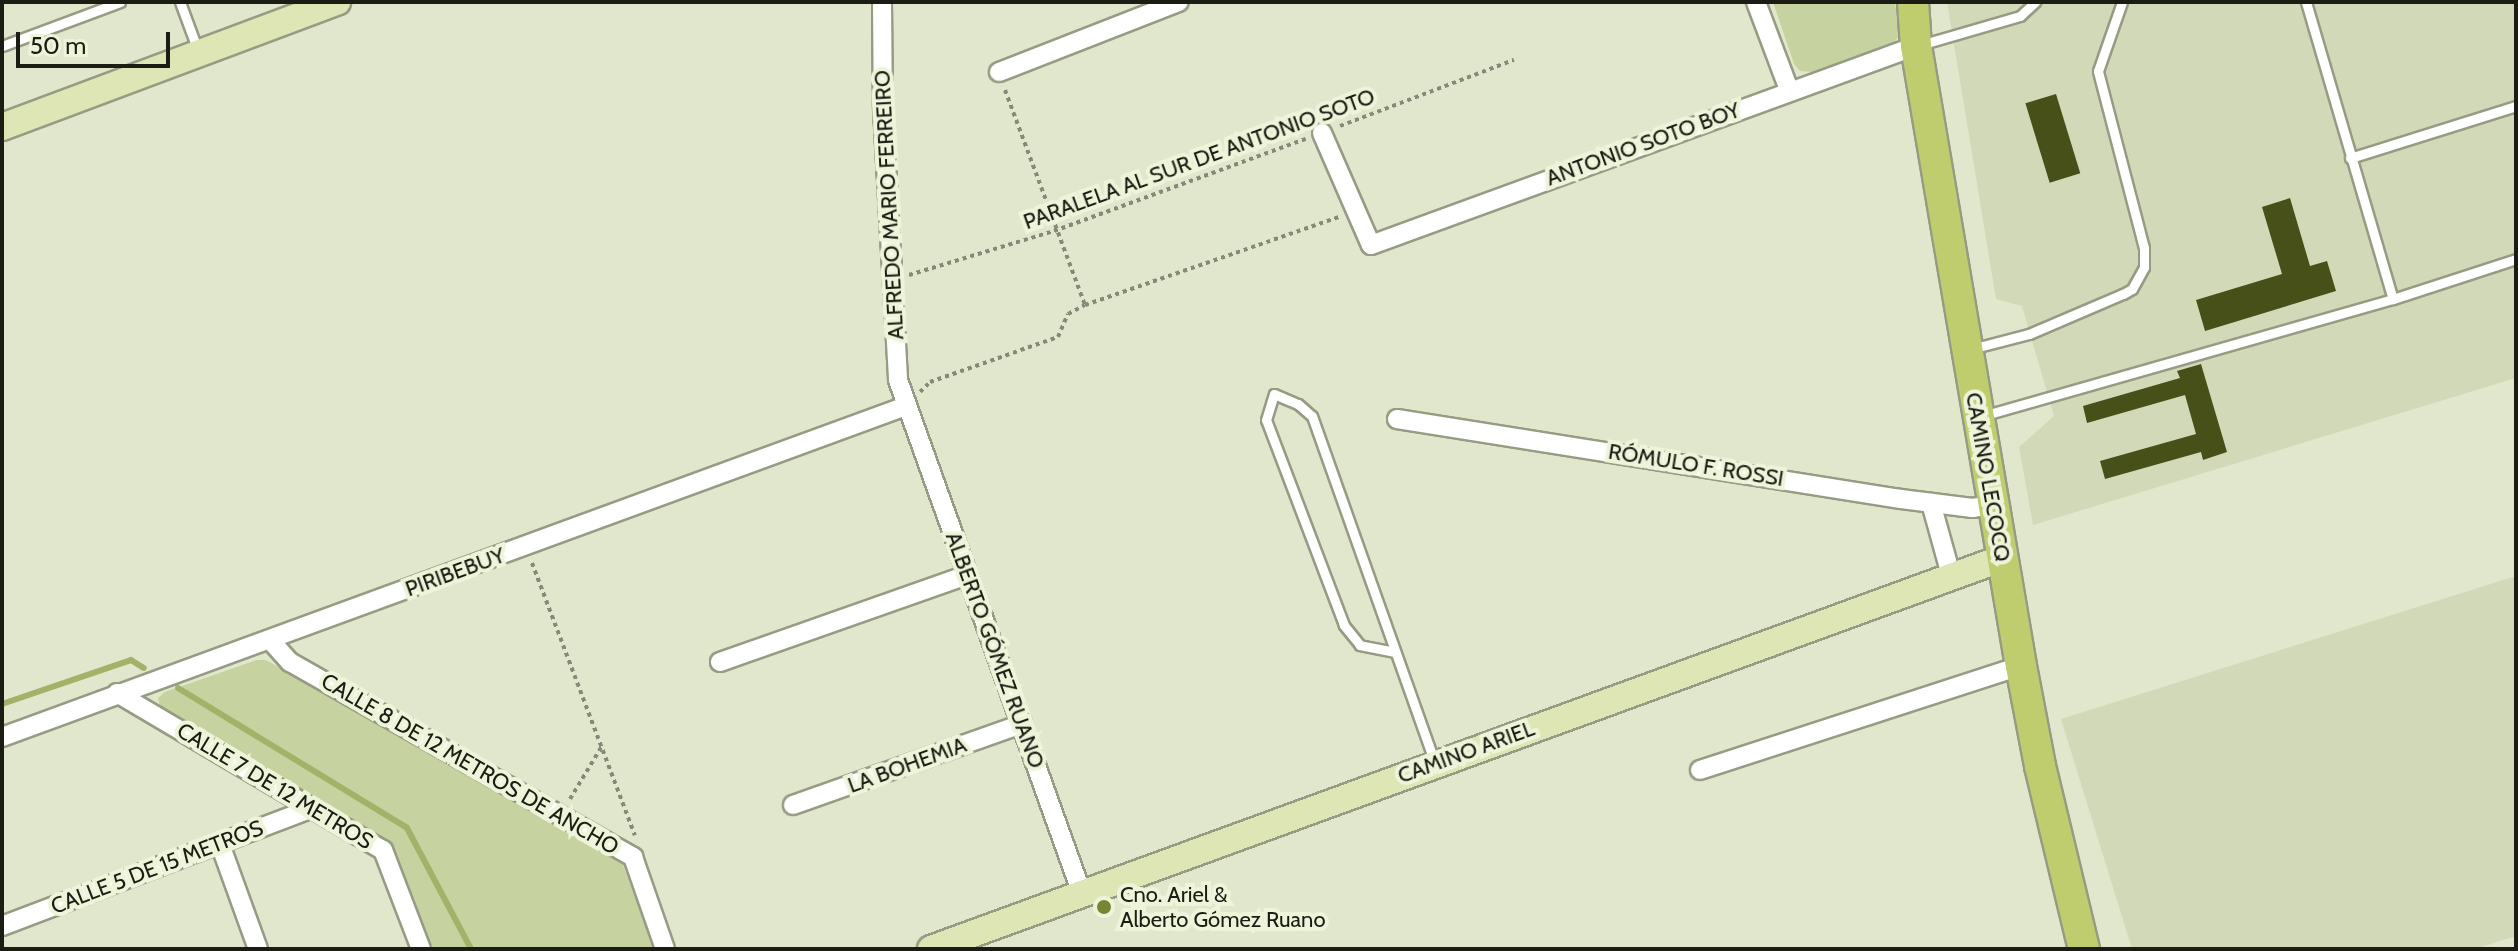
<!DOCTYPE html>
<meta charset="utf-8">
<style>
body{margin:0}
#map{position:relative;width:2518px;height:951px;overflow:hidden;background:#e0e7cd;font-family:Cabin,sans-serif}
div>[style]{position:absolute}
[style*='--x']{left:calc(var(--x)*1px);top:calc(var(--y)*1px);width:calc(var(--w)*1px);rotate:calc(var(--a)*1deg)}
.built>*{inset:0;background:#d1d9b9}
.green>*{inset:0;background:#c6d29f}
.stream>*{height:6px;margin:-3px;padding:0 3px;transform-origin:3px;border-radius:3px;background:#a2b269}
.building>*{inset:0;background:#465018;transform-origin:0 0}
.path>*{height:4px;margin-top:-2px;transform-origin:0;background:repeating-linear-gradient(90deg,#858a78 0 4px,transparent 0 8px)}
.roads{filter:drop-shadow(2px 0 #969c83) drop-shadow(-2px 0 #969c83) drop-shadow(0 2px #969c83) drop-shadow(0 -2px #969c83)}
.lane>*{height:9px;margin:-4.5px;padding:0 4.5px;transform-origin:4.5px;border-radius:4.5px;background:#fff}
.street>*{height:18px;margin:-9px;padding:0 9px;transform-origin:9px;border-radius:9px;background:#fff}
.secondary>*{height:26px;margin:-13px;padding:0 13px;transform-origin:13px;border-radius:13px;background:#dfe6b6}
.primary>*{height:30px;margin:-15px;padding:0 15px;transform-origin:15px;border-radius:15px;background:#bfcd6e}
.dots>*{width:22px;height:22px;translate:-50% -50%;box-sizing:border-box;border:4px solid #eef4da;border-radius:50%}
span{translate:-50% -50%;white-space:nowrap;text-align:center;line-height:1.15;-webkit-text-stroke:8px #eef4da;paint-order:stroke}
.street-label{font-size:22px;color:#1b1d14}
.poi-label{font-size:22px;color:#1b1d14}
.left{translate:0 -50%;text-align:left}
.frame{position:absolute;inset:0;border:4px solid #1b1d14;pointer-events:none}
.scale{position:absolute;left:16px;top:32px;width:154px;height:36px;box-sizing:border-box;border:4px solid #1b1d14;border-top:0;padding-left:10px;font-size:24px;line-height:28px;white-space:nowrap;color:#1b1d14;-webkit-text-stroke:6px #eef4da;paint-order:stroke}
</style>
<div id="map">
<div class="built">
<div style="clip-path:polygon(1947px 2px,2516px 2px,2516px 378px,2033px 525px,2019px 447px,2054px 416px,2022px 306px,1996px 299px)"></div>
<div style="clip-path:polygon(2516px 576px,2516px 936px,2475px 949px,2132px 949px,2061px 719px)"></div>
</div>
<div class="green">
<div style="clip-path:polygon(1773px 2px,1895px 2px,1899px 36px,1893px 44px,1812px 72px,1800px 71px,1794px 64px)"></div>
<div style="clip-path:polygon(257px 660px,266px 660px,621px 860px,655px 949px,433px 949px,389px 842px,160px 707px,158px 698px,165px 692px)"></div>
</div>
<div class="stream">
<div style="--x:178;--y:688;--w:268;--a:31.4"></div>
<div style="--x:407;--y:828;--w:137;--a:62.1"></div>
<div style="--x:2;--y:704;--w:136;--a:-18.8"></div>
<div style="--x:131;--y:660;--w:15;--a:32"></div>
</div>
<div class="building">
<div style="left:2056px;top:94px;width:83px;height:32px;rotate:73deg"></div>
<div style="clip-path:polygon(2290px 198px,2310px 266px,2327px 261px,2336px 291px,2205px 331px,2196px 300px,2282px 274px,2262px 207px)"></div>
<div style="clip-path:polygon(2201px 364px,2227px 452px,2203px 460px,2201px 452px,2105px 479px,2100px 461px,2196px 434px,2185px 395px,2087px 423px,2083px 406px,2180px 378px,2177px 371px)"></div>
</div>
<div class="path">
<div style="--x:1005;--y:90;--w:229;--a:69.6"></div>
<div style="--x:1340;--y:126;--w:186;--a:-20.8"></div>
<div style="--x:909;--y:275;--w:152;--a:-16.9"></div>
<div style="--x:1054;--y:231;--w:268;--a:-20.1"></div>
<div style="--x:920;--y:392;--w:14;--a:-45"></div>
<div style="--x:930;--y:382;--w:136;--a:-19.4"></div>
<div style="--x:1058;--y:337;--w:25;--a:-67"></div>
<div style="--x:1068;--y:314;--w:19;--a:-28"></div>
<div style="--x:1085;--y:305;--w:269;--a:-19.1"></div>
<div style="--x:532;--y:563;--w:291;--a:69.3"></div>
<div style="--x:570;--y:799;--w:62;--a:-58.9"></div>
</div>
<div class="roads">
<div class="lane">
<div style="--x:180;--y:2;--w:52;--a:69.8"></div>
<div style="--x:2306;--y:2;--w:309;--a:73.7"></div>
<div style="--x:1920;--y:45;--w:104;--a:-16.2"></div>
<div style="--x:2020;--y:16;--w:21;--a:-43"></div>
<div style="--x:2;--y:46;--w:126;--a:-20.4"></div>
<div style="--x:2350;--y:158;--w:174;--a:-17.4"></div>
<div style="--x:1971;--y:349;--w:60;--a:-14.5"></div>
<div style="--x:2029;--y:334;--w:102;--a:-23.1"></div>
<div style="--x:2123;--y:294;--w:10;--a:-29"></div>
<div style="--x:2132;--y:289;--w:25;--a:-61"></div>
<div style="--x:2144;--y:267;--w:19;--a:-90"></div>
<div style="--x:2144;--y:248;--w:183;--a:-104.6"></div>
<div style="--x:2098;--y:71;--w:73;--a:-70.8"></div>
<div style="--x:1982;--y:416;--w:427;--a:-15.9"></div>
<div style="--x:2393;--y:299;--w:129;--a:-18"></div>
<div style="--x:1395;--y:652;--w:36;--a:-169"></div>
<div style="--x:1360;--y:645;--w:26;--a:-129"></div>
<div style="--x:1344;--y:625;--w:219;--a:-110.8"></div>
<div style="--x:1266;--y:420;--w:27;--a:-73"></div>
<div style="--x:1274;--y:394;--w:26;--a:23"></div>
<div style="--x:1298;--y:404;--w:18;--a:41"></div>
<div style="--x:1312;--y:416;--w:369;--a:70.5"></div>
</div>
<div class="street">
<div style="--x:882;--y:2;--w:108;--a:89.5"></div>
<div style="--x:883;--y:110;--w:270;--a:86.8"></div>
<div style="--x:898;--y:380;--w:546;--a:70.3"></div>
<div style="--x:1756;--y:2;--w:94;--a:69.4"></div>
<div style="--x:999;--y:72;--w:193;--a:-21.3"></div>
<div style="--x:1322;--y:133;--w:122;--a:66.4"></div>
<div style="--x:1371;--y:245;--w:580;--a:-20.06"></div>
<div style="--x:1397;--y:419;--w:510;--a:9.02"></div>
<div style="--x:1901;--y:499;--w:72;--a:7.2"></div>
<div style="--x:1972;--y:508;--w:22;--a:-8"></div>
<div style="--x:1931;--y:503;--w:75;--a:74.5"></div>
<div style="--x:270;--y:640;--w:30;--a:48"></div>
<div style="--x:290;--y:662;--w:395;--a:29.6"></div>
<div style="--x:633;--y:857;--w:97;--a:70.8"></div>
<div style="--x:720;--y:662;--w:262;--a:-19.4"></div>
<div style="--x:117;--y:693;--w:309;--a:30.6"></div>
<div style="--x:383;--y:850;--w:106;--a:69"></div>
<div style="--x:2;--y:737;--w:963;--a:-20.11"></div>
<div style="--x:1700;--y:770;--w:337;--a:-18"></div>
<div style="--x:793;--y:805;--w:243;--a:-19.5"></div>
<div style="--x:220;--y:844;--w:112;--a:70.1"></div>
<div style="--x:2;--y:926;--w:332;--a:-20.8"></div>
</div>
<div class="secondary">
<div style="--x:2;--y:127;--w:358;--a:-20.5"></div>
<div style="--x:931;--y:949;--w:1141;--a:-20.04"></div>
</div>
<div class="primary">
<div style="--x:1913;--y:2;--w:44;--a:86.1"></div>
<div style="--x:1916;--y:46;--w:629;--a:80.39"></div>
<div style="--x:2021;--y:666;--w:102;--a:79.2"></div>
<div style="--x:2040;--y:766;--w:188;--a:76.5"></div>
</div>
</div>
<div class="dots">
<div style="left:1104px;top:907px;background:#778635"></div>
</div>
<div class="street-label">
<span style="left:1643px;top:144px;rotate:-20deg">ANTONIO SOTO BOY</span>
<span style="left:1199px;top:159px;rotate:-20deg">PARALELA AL SUR DE ANTONIO SOTO</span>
<span style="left:889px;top:205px;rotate:-93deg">ALFREDO MARIO FERREIRO</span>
<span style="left:1696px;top:465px;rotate:9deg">RÓMULO F. ROSSI</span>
<span style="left:1988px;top:477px;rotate:80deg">CAMINO LECOCQ</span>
<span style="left:455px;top:572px;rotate:-20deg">PIRIBEBUY</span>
<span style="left:995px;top:650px;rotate:70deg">ALBERTO GÓMEZ RUANO</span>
<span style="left:1466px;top:752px;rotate:-20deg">CAMINO ARIEL</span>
<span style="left:470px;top:764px;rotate:30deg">CALLE 8 DE 12 METROS DE ANCHO</span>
<span style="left:907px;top:765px;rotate:-20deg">LA BOHEMIA</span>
<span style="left:275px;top:786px;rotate:31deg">CALLE 7 DE 12 METROS</span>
<span style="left:157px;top:867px;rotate:-21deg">CALLE 5 DE 15 METROS</span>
</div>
<div class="poi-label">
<span class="left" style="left:1120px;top:907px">Cno. Ariel &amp;<br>Alberto Gómez Ruano</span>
</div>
<div class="frame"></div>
<div class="scale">50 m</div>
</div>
